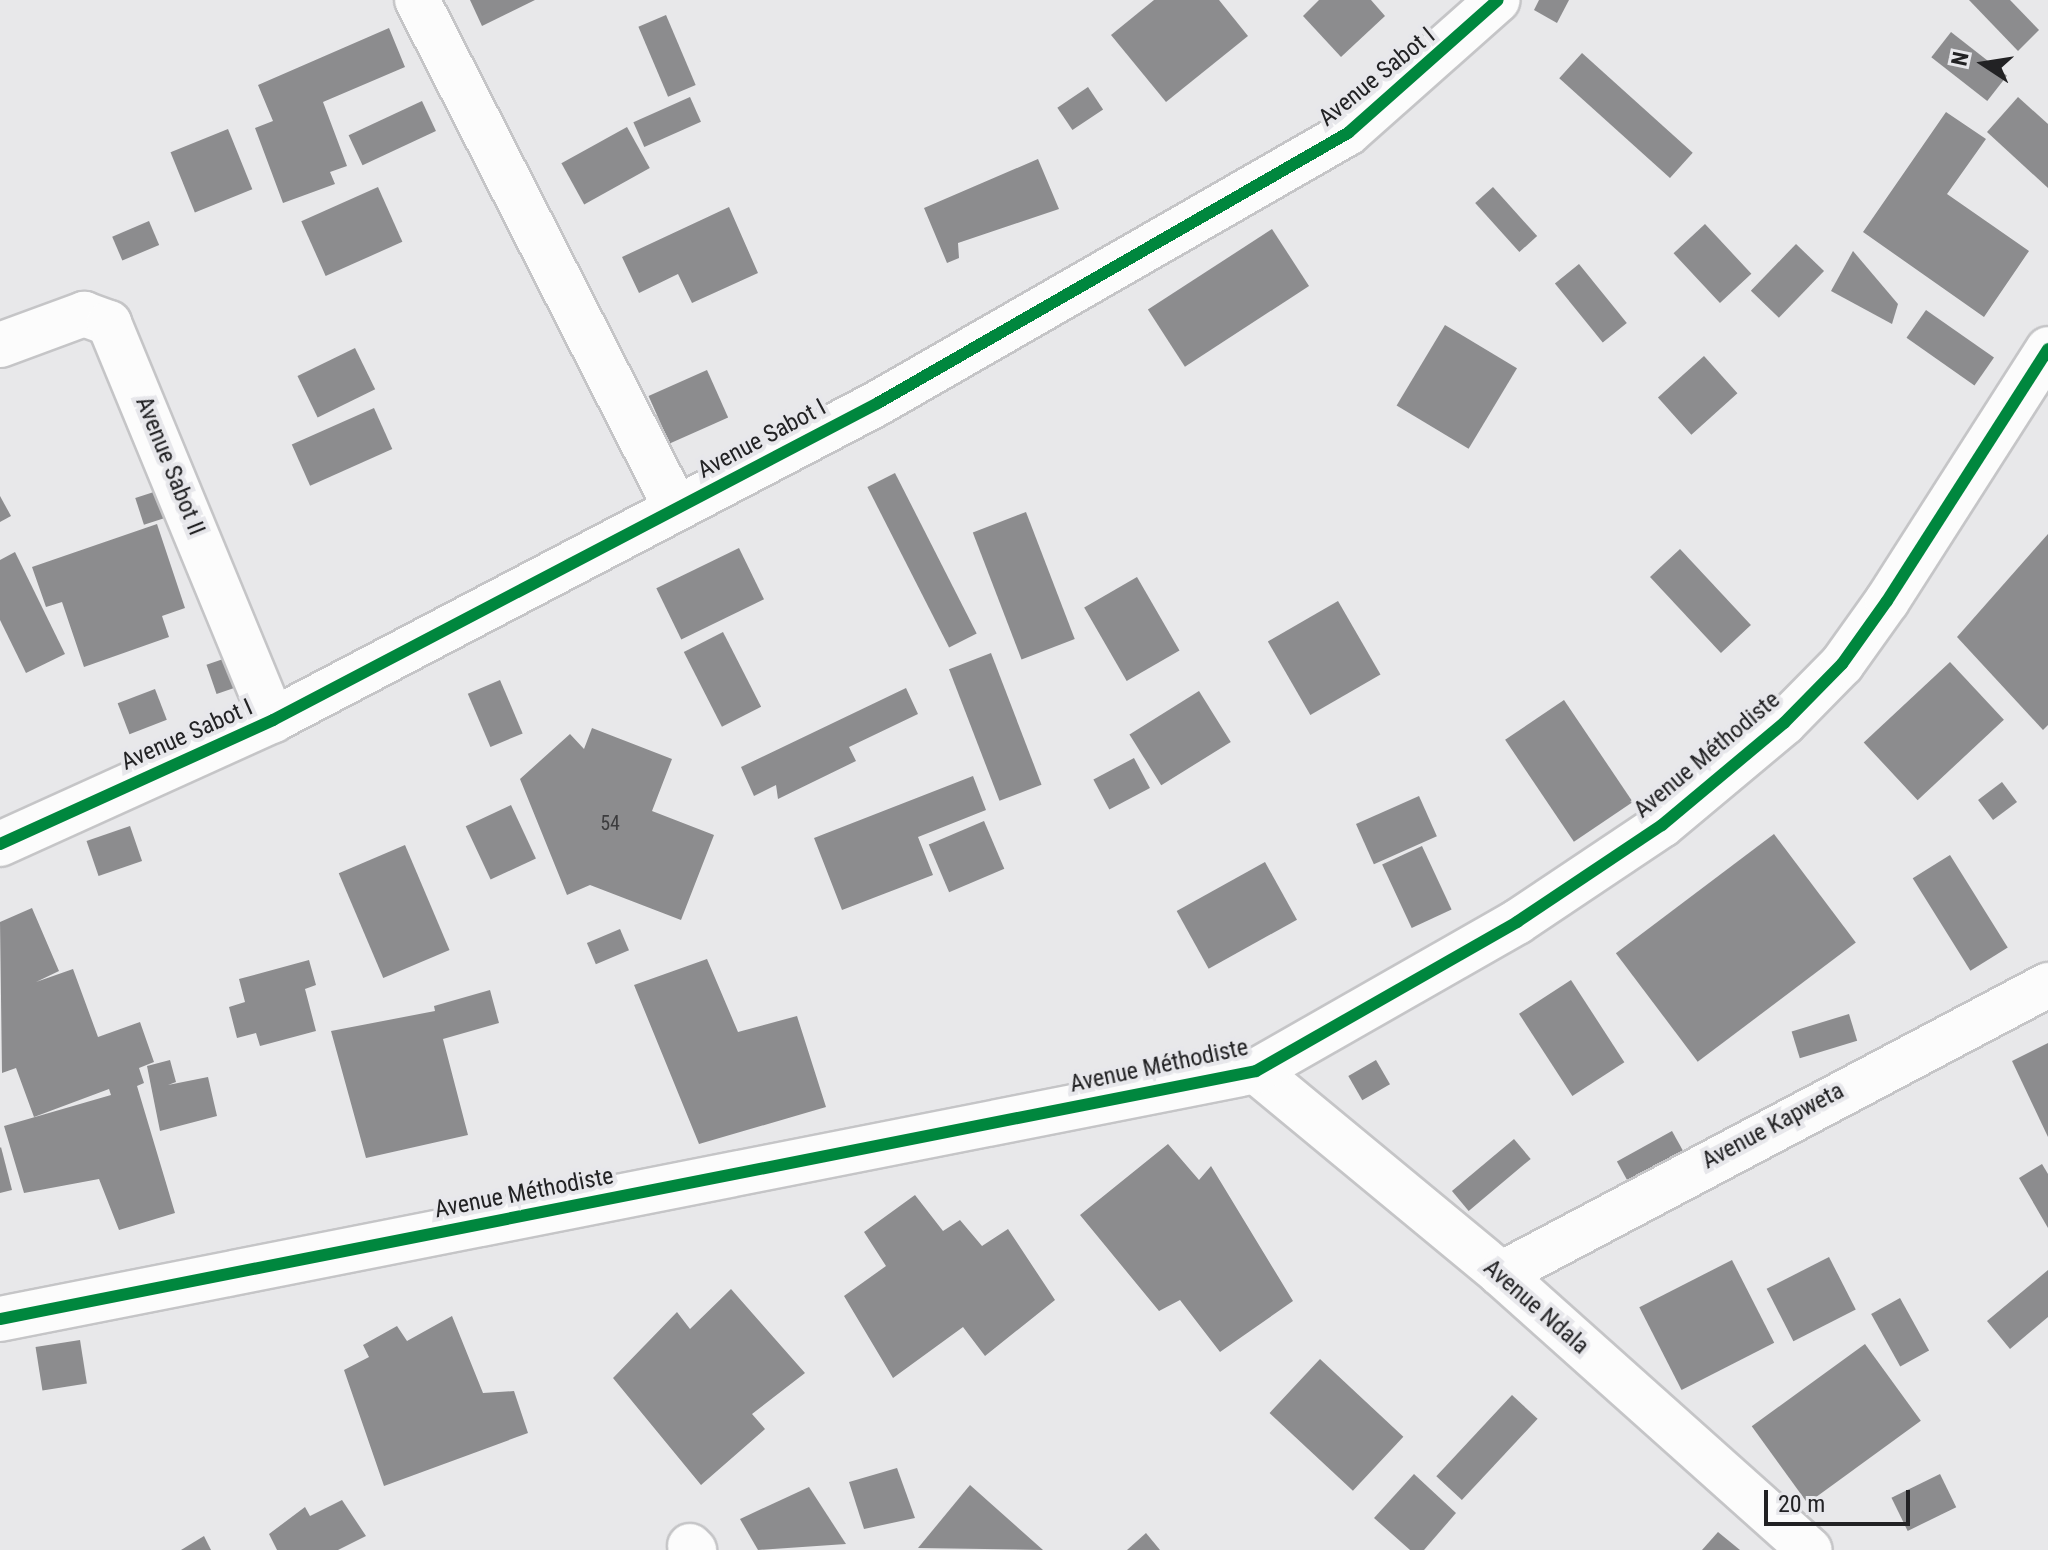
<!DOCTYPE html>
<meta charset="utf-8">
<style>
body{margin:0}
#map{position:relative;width:2048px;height:1550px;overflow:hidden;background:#e8e8ea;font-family:"Roboto Condensed",sans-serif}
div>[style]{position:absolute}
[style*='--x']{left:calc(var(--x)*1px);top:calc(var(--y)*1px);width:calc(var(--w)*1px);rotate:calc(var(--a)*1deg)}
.building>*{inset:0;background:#8c8c8e;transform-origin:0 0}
.roads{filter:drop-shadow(2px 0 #c5c5c7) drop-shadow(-2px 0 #c5c5c7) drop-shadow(0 2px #c5c5c7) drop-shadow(0 -2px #c5c5c7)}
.minor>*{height:44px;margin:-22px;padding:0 22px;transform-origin:22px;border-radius:22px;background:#fcfcfc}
.cycleway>*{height:12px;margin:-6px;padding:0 6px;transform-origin:6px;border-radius:6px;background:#00873e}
span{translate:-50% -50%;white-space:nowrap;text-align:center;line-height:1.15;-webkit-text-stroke:8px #e7e7eb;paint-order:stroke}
.number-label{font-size:20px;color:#3c3c3e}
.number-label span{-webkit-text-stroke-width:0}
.street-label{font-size:24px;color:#222224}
.north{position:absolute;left:1944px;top:24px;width:80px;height:80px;-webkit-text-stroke:6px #e7e7eb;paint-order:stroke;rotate:282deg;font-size:22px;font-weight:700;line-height:32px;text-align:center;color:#222224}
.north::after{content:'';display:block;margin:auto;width:28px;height:36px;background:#222224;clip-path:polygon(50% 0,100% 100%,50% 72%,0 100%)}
.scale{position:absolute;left:1764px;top:1490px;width:146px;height:36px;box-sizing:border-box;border:4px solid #222224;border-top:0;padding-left:10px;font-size:24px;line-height:28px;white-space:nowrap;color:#222224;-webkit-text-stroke:6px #e7e7eb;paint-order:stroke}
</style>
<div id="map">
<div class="building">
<div style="clip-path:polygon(470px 0,535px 0,482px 26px)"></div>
<div style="clip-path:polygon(1154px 0,1219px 0,1248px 36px,1166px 102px,1111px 35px)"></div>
<div style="clip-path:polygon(1319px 0,1371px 0,1385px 16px,1341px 57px,1303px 16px)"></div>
<div style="clip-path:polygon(1539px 0,1569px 0,1557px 23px,1534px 10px)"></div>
<div style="clip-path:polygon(1969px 0,2010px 0,2039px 30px,2018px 51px)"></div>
<div style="left:666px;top:15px;width:76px;height:30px;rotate:67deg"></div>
<div style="clip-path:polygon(389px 28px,405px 67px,323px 102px,347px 166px,330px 172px,335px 184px,283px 203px,255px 128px,273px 121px,258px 85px)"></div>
<div style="left:1951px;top:32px;width:71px;height:32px;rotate:38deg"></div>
<div style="left:1582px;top:53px;width:149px;height:34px;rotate:42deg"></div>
<div style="left:1088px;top:87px;width:27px;height:37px;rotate:56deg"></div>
<div style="left:690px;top:97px;width:27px;height:62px;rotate:66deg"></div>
<div style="clip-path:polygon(2018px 97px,2048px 124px,2048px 188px,1987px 132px)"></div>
<div style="left:422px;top:101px;width:33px;height:81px;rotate:65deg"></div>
<div style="clip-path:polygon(1946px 112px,1986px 139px,1947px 194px,2029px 251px,1984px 317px,1863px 232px)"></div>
<div style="left:627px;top:127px;width:47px;height:75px;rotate:61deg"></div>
<div style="left:228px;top:129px;width:65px;height:62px;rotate:68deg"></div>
<div style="clip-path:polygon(1038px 159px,1059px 209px,958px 243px,959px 258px,947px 263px,924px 208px)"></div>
<div style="left:378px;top:187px;width:60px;height:84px;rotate:66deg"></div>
<div style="left:1493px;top:187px;width:66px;height:24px;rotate:48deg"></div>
<div style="clip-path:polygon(729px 207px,758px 273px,692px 303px,678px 274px,639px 293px,622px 257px)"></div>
<div style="left:149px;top:221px;width:26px;height:40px;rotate:67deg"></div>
<div style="left:1705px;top:224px;width:68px;height:43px;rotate:47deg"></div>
<div style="left:1272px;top:229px;width:68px;height:148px;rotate:57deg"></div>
<div style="left:1796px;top:244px;width:39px;height:65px;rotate:44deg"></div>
<div style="clip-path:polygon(1853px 251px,1898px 304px,1892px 324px,1831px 291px)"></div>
<div style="left:1579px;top:264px;width:76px;height:31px;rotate:51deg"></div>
<div style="left:1926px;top:310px;width:83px;height:34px;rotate:35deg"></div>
<div style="left:1445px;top:325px;width:84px;height:94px;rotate:31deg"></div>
<div style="left:355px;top:348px;width:46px;height:64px;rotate:64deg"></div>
<div style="left:1704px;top:356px;width:50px;height:62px;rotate:48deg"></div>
<div style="left:707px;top:370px;width:52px;height:64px;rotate:66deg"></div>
<div style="left:374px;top:408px;width:45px;height:90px;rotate:66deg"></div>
<div style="left:895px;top:473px;width:180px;height:31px;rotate:63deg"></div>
<div style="left:160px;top:490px;width:28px;height:26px;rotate:72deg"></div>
<div style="clip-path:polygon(0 496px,11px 516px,0 522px)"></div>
<div style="left:1026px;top:512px;width:136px;height:57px;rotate:69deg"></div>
<div style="clip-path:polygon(157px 524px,185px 608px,162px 616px,169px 637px,84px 667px,62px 602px,46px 607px,32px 567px)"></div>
<div style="clip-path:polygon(2048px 534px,2048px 725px,2043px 730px,1957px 637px)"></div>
<div style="left:739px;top:548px;width:57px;height:92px;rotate:64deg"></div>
<div style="left:1680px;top:549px;width:104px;height:41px;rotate:47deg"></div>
<div style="clip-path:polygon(15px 552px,65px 654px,26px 673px,0 620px,0 560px)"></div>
<div style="left:1137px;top:577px;width:85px;height:61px;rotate:60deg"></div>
<div style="left:1338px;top:601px;width:85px;height:81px;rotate:60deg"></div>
<div style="left:723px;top:632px;width:84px;height:44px;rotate:63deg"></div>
<div style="left:991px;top:653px;width:141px;height:45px;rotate:69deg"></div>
<div style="left:232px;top:656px;width:31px;height:27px;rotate:71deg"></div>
<div style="left:1950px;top:662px;width:79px;height:118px;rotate:47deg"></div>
<div style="left:500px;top:680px;width:58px;height:35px;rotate:67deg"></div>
<div style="clip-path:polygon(906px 688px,918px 714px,849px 747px,856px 761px,778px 799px,776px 785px,754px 796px,741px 767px)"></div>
<div style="left:155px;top:689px;width:33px;height:40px;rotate:69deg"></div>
<div style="left:1199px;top:691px;width:60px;height:82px;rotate:58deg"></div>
<div style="left:1564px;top:700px;width:123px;height:71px;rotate:56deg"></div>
<div style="clip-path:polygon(592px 728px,672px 759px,652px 811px,714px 835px,681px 920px,590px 885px,567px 895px,520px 779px,570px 734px,584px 749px)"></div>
<div style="left:1134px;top:758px;width:34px;height:46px;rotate:62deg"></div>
<div style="clip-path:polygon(973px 776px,986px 810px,918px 837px,933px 875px,842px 910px,814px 838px)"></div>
<div style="left:2002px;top:782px;width:25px;height:30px;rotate:53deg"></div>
<div style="left:1419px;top:796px;width:44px;height:69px;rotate:66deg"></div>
<div style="left:511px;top:805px;width:59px;height:50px;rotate:65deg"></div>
<div style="left:984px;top:821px;width:52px;height:60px;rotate:67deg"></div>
<div style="left:130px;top:826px;width:37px;height:46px;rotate:71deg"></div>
<div style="left:1774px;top:834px;width:136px;height:198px;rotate:53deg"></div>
<div style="left:405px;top:845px;width:114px;height:72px;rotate:67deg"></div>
<div style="left:1422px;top:846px;width:70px;height:44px;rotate:65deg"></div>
<div style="left:1950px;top:855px;width:109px;height:44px;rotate:58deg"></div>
<div style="left:1265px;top:862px;width:66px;height:101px;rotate:61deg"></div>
<div style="clip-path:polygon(32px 908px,59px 971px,36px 982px,73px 969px,98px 1037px,140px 1022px,154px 1062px,139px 1068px,144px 1083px,137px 1086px,175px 1213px,119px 1230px,99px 1179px,24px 1193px,4px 1126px,111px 1095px,109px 1089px,34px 1117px,16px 1068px,2px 1073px,0 922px)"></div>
<div style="left:620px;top:929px;width:23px;height:36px;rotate:67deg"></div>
<div style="clip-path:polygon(707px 959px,738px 1032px,797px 1016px,826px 1107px,699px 1144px,634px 985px)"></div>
<div style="clip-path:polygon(309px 960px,316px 985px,305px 989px,316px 1031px,260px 1046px,256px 1033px,237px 1038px,229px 1007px,245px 1002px,239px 979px)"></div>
<div style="left:1571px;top:980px;width:98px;height:62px;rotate:57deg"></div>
<div style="clip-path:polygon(490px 990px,499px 1023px,443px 1039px,468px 1135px,366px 1158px,331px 1031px,435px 1011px,434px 1006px)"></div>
<div style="left:1849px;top:1014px;width:28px;height:60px;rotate:73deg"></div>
<div style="clip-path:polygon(2048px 1043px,2048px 1137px,2012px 1061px)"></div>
<div style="clip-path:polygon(170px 1060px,176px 1082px,168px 1085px,208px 1077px,217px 1116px,160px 1131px,147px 1066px)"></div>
<div style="left:1376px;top:1060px;width:28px;height:32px;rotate:60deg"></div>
<div style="left:1672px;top:1131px;width:25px;height:63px;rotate:61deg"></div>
<div style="left:1514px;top:1139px;width:26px;height:81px;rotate:50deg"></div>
<div style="clip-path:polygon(1168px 1144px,1199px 1180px,1211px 1166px,1293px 1301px,1220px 1352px,1180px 1300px,1159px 1311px,1080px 1215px)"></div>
<div style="clip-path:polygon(1px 1147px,12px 1190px,0 1193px,0 1148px)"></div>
<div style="clip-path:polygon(2042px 1164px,2048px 1174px,2048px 1228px,2019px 1178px)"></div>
<div style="clip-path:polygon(915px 1195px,943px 1231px,960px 1220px,982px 1246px,1008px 1229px,1055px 1300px,985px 1356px,963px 1327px,893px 1378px,844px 1296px,886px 1266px,864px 1232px)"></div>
<div style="left:1829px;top:1257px;width:59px;height:70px;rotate:63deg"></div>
<div style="left:1732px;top:1260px;width:93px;height:104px;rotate:63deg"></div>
<div style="clip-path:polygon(2048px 1270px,2048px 1317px,2010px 1349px,1987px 1321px)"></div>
<div style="clip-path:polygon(731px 1289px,805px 1373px,752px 1414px,765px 1429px,701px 1485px,613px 1378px,677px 1312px,690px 1329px)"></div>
<div style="left:1900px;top:1298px;width:60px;height:33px;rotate:61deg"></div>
<div style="clip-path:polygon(452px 1316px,483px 1393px,514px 1391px,528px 1433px,384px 1486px,344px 1370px,369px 1357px,363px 1345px,397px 1326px,407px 1341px)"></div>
<div style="left:80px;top:1340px;width:44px;height:45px;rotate:81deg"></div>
<div style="left:1865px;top:1344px;width:95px;height:140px;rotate:54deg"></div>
<div style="left:1320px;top:1359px;width:114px;height:74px;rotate:43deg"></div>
<div style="left:1512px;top:1395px;width:35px;height:111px;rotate:43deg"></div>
<div style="clip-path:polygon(897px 1468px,915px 1518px,864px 1529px,849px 1482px)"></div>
<div style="clip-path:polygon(1414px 1474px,1456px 1513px,1424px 1550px,1410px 1550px,1374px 1518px)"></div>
<div style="left:1940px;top:1474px;width:37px;height:54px;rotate:64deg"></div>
<div style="clip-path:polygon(970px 1485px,1043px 1550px,918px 1548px)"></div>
<div style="clip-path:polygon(809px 1487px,846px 1544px,758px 1550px,740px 1519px)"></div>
<div style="clip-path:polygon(342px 1500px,366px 1536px,338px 1550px,277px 1550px,269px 1534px,305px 1507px,310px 1516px)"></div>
<div style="clip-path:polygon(1718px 1532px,1740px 1550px,1702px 1550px)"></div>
<div style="clip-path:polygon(1146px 1533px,1160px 1550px,1127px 1550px)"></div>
<div style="clip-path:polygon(204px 1536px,211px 1550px,181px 1550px)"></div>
</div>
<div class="roads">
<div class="minor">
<div style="--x:417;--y:0;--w:570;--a:62.99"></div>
<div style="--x:0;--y:345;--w:90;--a:-20.3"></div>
<div style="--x:84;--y:314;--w:27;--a:20"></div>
<div style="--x:109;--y:323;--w:430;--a:67.6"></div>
<div style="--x:0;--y:844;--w:300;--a:-24.4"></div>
<div style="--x:273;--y:720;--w:683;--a:-27.65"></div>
<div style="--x:878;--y:403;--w:542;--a:-29.88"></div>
<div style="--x:1348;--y:133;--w:200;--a:-41.6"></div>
<div style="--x:1256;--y:1071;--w:318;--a:39.6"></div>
<div style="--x:1501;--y:1274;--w:414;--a:41.8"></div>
<div style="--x:1501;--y:1274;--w:619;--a:-27.85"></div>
<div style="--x:0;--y:1319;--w:1280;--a:-11.17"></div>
<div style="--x:1256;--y:1071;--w:301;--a:-29.7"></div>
<div style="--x:1517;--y:922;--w:174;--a:-33.8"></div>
<div style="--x:1662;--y:825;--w:159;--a:-39.9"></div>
<div style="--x:1784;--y:723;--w:83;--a:-45.5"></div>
<div style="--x:1842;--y:664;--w:77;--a:-54.5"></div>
<div style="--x:1887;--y:601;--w:299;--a:-57.4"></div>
<div style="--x:690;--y:1546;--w:6;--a:45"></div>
</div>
</div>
<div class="cycleway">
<div style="--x:0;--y:844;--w:300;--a:-24.4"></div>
<div style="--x:273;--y:720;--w:683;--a:-27.65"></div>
<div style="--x:878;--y:403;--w:542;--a:-29.88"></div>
<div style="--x:1348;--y:133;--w:200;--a:-41.6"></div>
<div style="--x:0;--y:1319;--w:1280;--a:-11.17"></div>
<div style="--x:1256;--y:1071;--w:301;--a:-29.7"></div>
<div style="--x:1517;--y:922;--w:174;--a:-33.8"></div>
<div style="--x:1662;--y:825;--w:159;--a:-39.9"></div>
<div style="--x:1784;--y:723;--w:83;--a:-45.5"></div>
<div style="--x:1842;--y:664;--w:77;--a:-54.5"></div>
<div style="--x:1887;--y:601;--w:299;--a:-57.4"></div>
</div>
<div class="number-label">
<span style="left:610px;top:823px">54</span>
</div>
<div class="street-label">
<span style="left:1377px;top:77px;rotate:-39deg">Avenue Sabot I</span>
<span style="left:762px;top:439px;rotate:-28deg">Avenue Sabot I</span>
<span style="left:170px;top:466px;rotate:68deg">Avenue Sabot II</span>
<span style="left:187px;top:735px;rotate:-24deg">Avenue Sabot I</span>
<span style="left:1707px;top:755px;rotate:-40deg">Avenue Méthodiste</span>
<span style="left:1159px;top:1066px;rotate:-12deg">Avenue Méthodiste</span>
<span style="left:1773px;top:1126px;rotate:-28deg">Avenue Kapweta</span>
<span style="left:524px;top:1193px;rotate:-11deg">Avenue Méthodiste</span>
<span style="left:1536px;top:1307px;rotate:41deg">Avenue Ndala</span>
</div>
<div class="north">N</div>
<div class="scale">20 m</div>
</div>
